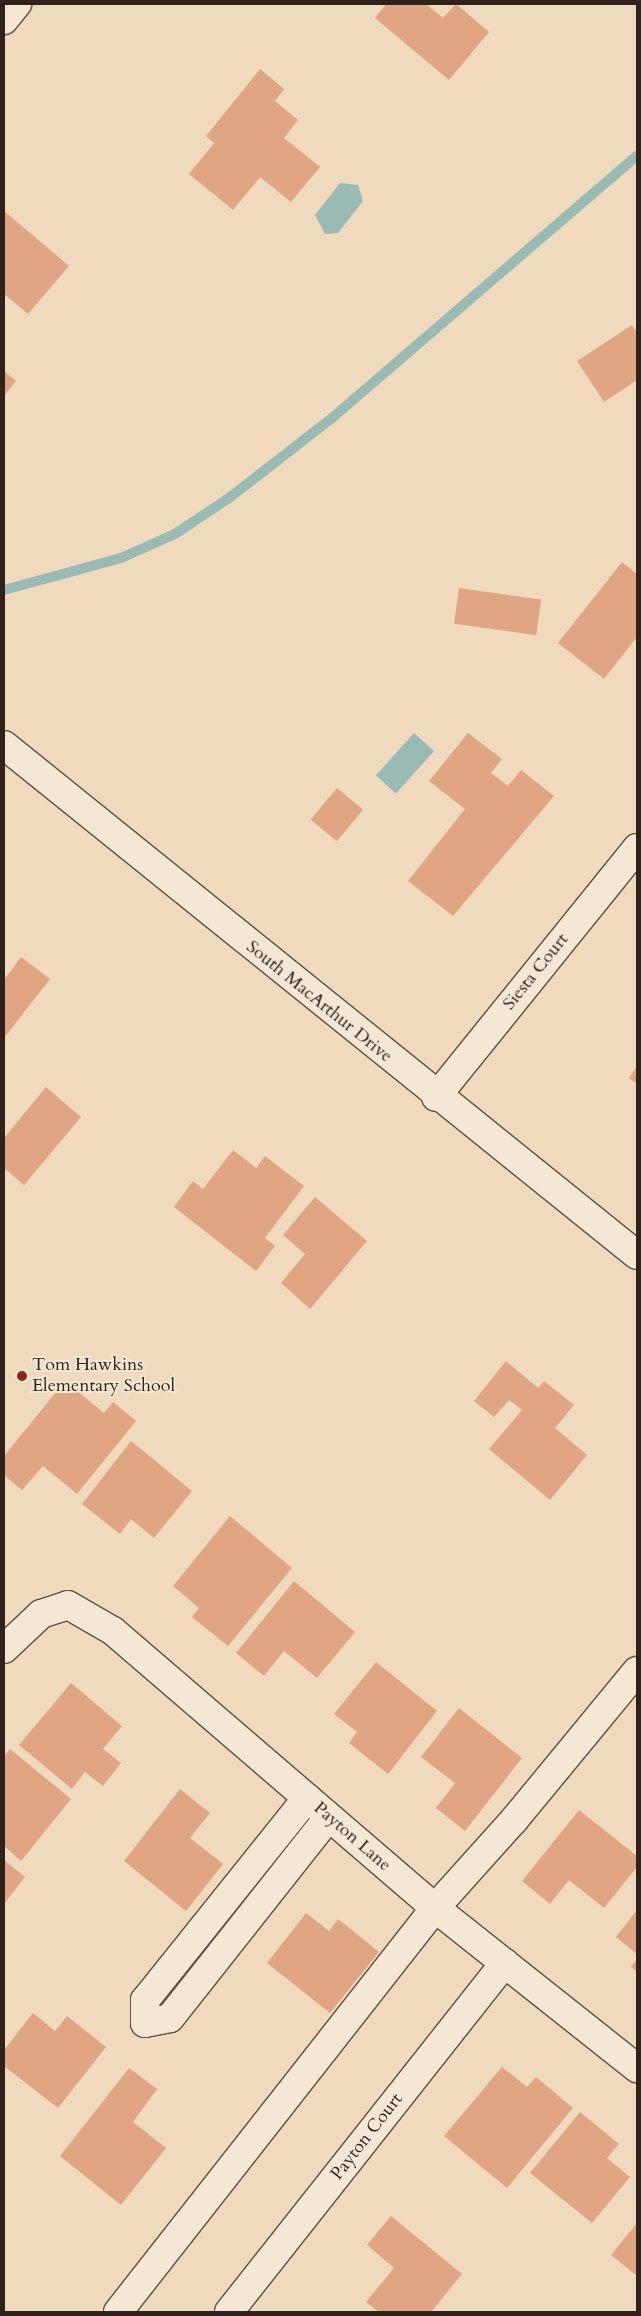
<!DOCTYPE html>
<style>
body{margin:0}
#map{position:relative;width:641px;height:2316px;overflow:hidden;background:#efdabd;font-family:Cardo,serif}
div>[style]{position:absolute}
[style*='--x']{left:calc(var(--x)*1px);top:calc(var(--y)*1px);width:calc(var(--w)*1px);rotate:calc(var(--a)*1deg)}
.water>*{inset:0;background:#9abab4;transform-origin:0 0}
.stream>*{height:10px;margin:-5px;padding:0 5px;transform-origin:5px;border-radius:5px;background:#9abab4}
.building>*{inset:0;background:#e0a582;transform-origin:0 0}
.roads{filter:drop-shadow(1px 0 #604f44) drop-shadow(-1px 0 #604f44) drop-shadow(0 1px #604f44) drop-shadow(0 -1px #604f44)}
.minor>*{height:28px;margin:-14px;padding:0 14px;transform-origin:14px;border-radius:14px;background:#f5e7d4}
.dots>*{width:14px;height:14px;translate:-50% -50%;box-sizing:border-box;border:2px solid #f5e7d4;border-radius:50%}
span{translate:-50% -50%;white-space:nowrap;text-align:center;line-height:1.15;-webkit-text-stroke:4px #f5e7d4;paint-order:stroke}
.street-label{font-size:18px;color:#30211b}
.poi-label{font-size:18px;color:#30211b}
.left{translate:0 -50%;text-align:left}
.frame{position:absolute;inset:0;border:5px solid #30211b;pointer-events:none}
</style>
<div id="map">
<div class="water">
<div style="clip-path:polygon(340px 183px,358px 185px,363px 201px,338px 233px,325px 234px,315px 215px)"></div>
<div style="left:414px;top:733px;width:27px;height:57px;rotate:42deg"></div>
</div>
<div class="stream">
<div style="--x:4;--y:590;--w:121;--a:-15.3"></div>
<div style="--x:121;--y:558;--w:59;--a:-24"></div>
<div style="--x:175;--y:534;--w:65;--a:-33.7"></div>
<div style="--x:229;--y:498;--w:130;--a:-37.8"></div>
<div style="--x:332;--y:418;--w:402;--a:-40.7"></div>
</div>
<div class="building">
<div style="clip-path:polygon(386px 4px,426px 4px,443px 18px,456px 4px,489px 32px,449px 80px,375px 18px)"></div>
<div style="clip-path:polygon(260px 69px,284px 89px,275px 101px,298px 120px,284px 138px,320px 167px,291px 202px,260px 177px,233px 210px,189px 174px,214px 143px,206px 136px)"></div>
<div style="clip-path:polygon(4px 211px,69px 266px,28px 314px,4px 294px)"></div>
<div style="clip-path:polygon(632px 325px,637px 333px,637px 380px,604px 402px,577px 361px)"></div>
<div style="clip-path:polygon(4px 371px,16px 381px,4px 396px)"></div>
<div style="clip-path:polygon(622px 562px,637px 574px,637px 637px,604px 679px,558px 643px)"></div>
<div style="left:459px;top:588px;width:83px;height:36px;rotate:8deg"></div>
<div style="clip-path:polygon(468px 733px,502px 759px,491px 773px,508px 786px,521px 770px,554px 796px,453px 916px,408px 881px,465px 809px,429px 781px)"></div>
<div style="left:337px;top:788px;width:34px;height:41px;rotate:40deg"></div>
<div style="clip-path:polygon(21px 957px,50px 979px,4px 1038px,4px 980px)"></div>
<div style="clip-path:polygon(637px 1066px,637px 1084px,629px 1078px)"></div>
<div style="clip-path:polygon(46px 1087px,81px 1117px,24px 1185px,4px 1168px,4px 1138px)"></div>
<div style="clip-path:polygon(233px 1150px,256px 1168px,265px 1156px,304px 1186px,265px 1238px,275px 1246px,256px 1271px,174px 1207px,193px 1181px,203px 1189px)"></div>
<div style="clip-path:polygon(315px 1197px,367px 1241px,310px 1309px,281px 1283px,305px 1254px,283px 1235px)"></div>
<div style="clip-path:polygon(506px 1361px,538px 1388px,544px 1381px,574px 1405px,555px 1428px,587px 1455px,550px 1500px,489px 1449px,522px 1410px,509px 1400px,494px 1417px,474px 1401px)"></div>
<div style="clip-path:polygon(65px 1381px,104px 1413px,113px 1402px,136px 1421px,77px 1494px,43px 1466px,22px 1490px,4px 1475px,4px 1456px)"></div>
<div style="clip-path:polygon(131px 1441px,192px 1491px,154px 1538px,131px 1519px,120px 1534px,82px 1504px)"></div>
<div style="clip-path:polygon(230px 1516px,292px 1568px,228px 1646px,192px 1617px,199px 1608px,173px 1586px)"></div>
<div style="clip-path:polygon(294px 1581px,355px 1632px,317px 1678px,284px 1651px,264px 1676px,236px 1653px)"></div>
<div style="clip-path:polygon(376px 1662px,437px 1711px,388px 1774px,349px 1743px,357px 1732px,334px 1714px)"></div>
<div style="clip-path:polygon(71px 1683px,122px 1726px,103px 1749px,121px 1763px,103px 1786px,85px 1772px,72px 1789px,19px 1745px)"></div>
<div style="clip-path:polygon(459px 1708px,522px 1758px,465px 1831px,436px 1808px,455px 1783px,421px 1757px)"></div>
<div style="clip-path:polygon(10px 1749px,71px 1799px,21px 1861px,4px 1846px,4px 1757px)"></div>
<div style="clip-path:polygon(180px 1789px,210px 1813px,190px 1838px,223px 1864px,186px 1911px,124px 1861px)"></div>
<div style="clip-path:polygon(579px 1810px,637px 1856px,637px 1867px,604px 1908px,569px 1880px,550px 1904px,522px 1881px)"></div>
<div style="clip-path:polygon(4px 1860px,25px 1877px,4px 1904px)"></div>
<div style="clip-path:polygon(637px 1910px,637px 1954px,616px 1937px)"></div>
<div style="clip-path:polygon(306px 1913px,329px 1931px,338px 1919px,379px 1952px,330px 2013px,267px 1963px)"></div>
<div style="clip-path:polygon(637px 1959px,637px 1972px,631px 1967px)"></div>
<div style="clip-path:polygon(33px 2013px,55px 2031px,67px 2016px,106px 2047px,58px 2108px,4px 2066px,4px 2050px)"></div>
<div style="clip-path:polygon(502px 2067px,527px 2087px,536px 2077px,573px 2108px,507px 2188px,444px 2136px)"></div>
<div style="clip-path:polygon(129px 2068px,157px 2089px,133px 2122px,166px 2148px,121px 2205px,60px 2156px)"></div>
<div style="clip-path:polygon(580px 2112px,619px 2144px,607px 2158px,630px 2177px,592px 2223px,530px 2173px)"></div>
<div style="clip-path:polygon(391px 2216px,462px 2274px,431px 2312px,379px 2312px,366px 2302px,394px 2268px,367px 2245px)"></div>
<div style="clip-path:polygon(637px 2223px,637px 2276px,611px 2255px)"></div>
</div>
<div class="roads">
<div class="minor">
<div style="--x:4;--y:20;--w:21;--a:-51"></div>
<div style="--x:4;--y:745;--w:813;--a:38.86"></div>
<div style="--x:436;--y:1097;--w:320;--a:-51.1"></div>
<div style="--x:4;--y:1649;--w:51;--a:-43.4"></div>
<div style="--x:41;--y:1614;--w:28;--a:-18"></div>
<div style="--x:68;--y:1605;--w:52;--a:30"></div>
<div style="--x:113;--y:1631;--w:425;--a:40.7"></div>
<div style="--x:435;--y:1908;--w:258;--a:38.4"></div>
<div style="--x:307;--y:1798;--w:259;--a:128.7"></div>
<div style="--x:145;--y:2000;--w:23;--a:90"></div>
<div style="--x:145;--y:2023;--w:25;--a:-11"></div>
<div style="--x:170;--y:2018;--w:256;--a:-51.7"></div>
<div style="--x:118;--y:2312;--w:514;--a:-51.88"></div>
<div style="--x:435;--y:1908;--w:118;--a:-48.1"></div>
<div style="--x:514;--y:1820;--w:193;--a:-50.5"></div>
<div style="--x:229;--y:2312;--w:445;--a:-51.7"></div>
</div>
</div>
<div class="dots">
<div style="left:22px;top:1376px;background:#8f2418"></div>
</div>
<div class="street-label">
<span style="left:536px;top:972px;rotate:-51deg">Siesta Court</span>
<span style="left:319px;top:1002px;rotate:39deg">South MacArthur Drive</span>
<span style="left:352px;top:1837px;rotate:41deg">Payton Lane</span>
<span style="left:367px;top:2137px;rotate:-52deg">Payton Court</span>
</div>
<div class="poi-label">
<span class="left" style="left:32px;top:1376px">Tom Hawkins<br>Elementary School</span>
</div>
<div class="frame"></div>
</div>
